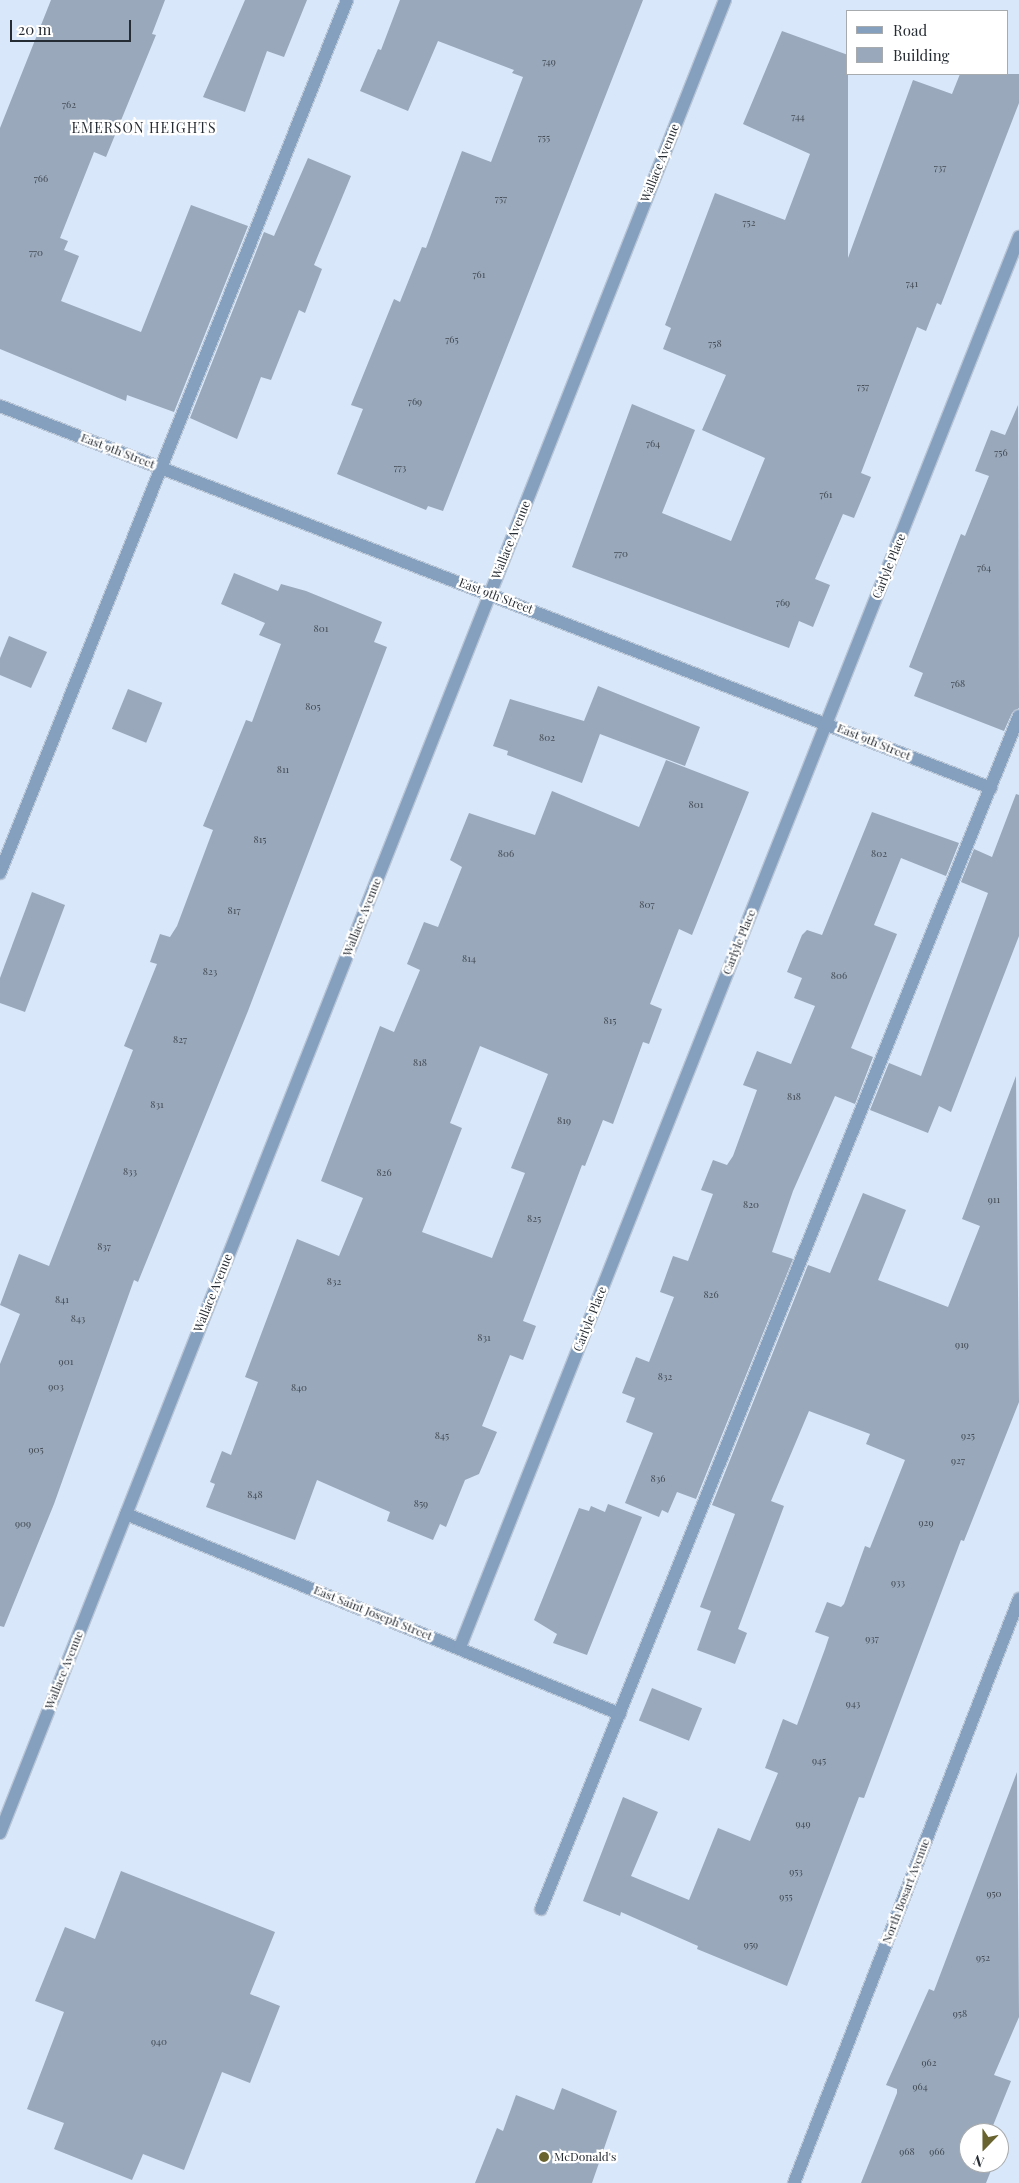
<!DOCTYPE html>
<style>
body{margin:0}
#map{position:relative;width:1019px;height:2183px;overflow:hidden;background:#d8e7fa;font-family:"Playfair Display",serif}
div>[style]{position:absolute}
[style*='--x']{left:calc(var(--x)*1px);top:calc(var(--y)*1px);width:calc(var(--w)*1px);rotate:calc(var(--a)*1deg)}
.building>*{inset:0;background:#99a8ba;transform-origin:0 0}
.roads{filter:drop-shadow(1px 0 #b8c5d6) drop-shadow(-1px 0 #b8c5d6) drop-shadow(0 1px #b8c5d6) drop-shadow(0 -1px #b8c5d6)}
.service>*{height:12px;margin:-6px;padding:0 6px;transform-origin:6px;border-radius:6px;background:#859fbe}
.minor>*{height:12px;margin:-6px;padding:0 6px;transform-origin:6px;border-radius:6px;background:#859fbe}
.tertiary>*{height:12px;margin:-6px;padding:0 6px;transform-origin:6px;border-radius:6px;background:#859fbe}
.dots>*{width:14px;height:14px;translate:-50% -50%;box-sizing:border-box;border:2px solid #fff;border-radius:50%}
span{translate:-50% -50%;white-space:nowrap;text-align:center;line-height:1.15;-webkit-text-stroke:4.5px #fff;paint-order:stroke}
.number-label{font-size:10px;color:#434b55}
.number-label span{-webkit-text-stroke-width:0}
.street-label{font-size:12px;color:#262c33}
.poi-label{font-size:12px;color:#262c33}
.left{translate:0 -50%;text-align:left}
.neighbourhood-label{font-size:14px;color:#262c33;letter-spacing:1px}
.legend{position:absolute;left:846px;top:10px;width:162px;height:65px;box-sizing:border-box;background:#fff;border:1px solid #a8abad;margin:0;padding:6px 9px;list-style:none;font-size:15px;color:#262c33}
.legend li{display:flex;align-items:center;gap:10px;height:25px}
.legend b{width:25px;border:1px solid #a8abad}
.north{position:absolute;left:959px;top:2123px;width:50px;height:50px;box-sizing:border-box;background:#fff;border:1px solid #a8abad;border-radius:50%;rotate:202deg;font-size:14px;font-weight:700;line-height:20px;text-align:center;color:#262c33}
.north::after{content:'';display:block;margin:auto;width:18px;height:22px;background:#696330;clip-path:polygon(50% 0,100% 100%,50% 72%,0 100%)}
.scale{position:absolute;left:10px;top:20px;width:121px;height:22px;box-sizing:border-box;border:2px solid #262c33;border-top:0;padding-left:6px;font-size:15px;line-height:18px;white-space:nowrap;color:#262c33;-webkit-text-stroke:4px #fff;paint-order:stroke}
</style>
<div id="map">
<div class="building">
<div style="clip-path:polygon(51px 0,165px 0,152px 34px,156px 35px,106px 157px,94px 152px,60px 238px,68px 241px,64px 250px,79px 256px,61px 301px,141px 332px,191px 205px,248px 226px,174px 412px,127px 395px,126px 401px,0 349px,0 128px)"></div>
<div style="clip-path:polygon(245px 0,307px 0,284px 57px,267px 51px,245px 112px,203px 97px)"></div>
<div style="clip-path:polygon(400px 0,643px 0,443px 511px,428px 506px,426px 510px,337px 474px,363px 409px,351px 405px,394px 299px,400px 302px,422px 247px,426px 248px,462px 151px,491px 162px,523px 77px,512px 73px,514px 70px,438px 41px,408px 111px,360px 91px,378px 49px,381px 50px)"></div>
<div style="clip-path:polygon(782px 31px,848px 55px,848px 258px,913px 80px,952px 94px,960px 74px,1019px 74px,1019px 103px,941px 305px,937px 303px,926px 331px,917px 327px,861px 473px,871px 477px,854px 518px,843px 514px,815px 579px,830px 585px,813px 627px,799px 621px,789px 648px,572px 567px,632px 404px,695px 430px,662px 513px,731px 541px,765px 458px,702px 430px,726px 375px,663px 349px,671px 328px,665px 325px,715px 193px,785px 220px,810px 154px,743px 124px)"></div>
<div style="clip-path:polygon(308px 158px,351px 176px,314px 265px,322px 269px,305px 313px,299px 310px,271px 380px,261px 377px,237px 439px,190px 418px,264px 232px,274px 236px)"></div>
<div style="clip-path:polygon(1018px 405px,1019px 708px,1012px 713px,1004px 731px,914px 696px,923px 673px,909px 667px,961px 534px,965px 536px,989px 476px,975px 471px,991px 430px,1005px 435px)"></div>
<div style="clip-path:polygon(234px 573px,278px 591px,281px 584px,306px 591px,382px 622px,374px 642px,387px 647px,248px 1011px,138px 1282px,134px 1280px,54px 1504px,4px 1627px,0 1626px,0 1364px,20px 1314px,0 1305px,19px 1254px,49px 1266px,133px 1050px,124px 1046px,157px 964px,150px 962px,160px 934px,170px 937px,177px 926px,213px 830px,203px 826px,246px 720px,252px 722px,281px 644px,259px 635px,265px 623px,221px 604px)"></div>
<div style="clip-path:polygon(9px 636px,47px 652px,31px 688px,0 675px,0 658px)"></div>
<div style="clip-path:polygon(598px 686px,700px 727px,685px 766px,600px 734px,582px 783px,507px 755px,508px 751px,493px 746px,510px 699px,584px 721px)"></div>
<div style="left:128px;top:689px;width:37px;height:43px;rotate:22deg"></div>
<div style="clip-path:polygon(evenodd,666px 760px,749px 792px,692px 935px,679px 929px,650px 1004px,662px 1009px,649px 1044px,643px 1042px,613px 1124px,603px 1120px,585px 1166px,582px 1165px,523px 1321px,536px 1326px,523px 1360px,510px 1355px,482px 1426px,497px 1432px,479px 1474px,465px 1480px,446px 1527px,440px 1524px,433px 1540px,387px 1521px,390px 1512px,317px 1480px,295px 1540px,206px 1507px,215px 1484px,210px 1482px,222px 1451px,231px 1455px,258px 1382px,245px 1377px,297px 1239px,339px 1256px,363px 1198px,321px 1181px,380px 1026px,394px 1032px,420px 970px,407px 964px,424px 922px,438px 927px,462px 867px,450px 860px,469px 813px,535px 835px,552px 791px,639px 827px,666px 760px,480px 1046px,548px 1074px,511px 1168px,525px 1173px,492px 1258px,422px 1232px,462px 1128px,450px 1123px,480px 1046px)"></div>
<div style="clip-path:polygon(1016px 794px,1019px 795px,1019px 936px,951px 1112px,939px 1106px,928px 1133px,870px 1110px,889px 1063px,921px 1076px,988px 893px,961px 882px,974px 849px,992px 857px)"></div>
<div style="clip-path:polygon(872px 812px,959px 843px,946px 876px,901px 858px,874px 925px,897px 934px,851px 1048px,873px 1057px,855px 1104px,835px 1096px,793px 1191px,772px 1252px,793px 1259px,696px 1499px,677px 1492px,668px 1513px,662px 1510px,659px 1517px,625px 1503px,653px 1433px,626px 1422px,635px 1398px,622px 1393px,636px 1357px,649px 1362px,674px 1297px,660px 1292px,673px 1256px,688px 1261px,713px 1194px,701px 1190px,713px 1160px,727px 1165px,733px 1156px,757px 1090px,743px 1085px,757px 1051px,791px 1064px,815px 1006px,794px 998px,802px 978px,787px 972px,802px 935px,807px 930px,822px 935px)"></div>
<div style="clip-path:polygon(32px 892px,65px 905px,25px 1012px,0 1003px,0 978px)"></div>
<div style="clip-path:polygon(1016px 1076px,1019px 1402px,964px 1541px,961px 1540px,864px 1798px,859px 1797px,787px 1986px,697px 1949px,698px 1946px,621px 1912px,620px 1916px,583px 1901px,623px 1797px,658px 1812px,631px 1876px,689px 1900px,718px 1828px,750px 1841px,778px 1773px,765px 1768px,783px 1719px,797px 1725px,825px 1649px,829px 1637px,815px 1632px,827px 1602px,841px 1607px,844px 1604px,865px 1546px,870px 1548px,905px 1460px,866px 1444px,870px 1434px,809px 1411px,771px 1501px,784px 1506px,738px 1629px,747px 1633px,735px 1664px,697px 1650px,711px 1611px,700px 1607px,735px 1514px,712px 1505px,808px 1265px,830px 1273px,863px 1193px,906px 1210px,878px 1280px,948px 1307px,980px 1226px,962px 1219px)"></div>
<div style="clip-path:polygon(608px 1504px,642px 1517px,587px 1655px,553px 1643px,557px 1634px,534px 1620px,579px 1508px,589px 1511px,591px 1506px,605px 1512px)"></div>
<div style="left:652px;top:1688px;width:54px;height:35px;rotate:22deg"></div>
<div style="clip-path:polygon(1017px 1772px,1019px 2017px,994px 2075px,1011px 2081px,990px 2133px,969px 2133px,969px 2163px,994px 2163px,986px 2183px,861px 2183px,897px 2093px,897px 2089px,886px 2085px,929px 1989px,934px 1991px)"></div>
<div style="clip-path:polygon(121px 1871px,275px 1932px,250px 1994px,280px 2006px,250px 2083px,222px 2072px,184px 2170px,143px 2154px,132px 2180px,54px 2149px,64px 2123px,27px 2109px,64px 2012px,35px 2001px,65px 1927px,95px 1939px)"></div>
<div style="clip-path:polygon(562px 2088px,617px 2111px,592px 2183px,475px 2183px,497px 2128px,503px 2131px,516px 2095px,554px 2110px)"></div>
</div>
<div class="roads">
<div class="service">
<div style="--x:0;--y:873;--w:939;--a:-68.32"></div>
<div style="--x:541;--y:1909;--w:1285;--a:-68.17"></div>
</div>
<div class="minor">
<div style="--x:0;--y:406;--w:1062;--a:21.08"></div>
<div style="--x:126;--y:1514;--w:533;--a:22.04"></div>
<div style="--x:460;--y:1647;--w:1517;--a:-68.37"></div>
<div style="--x:0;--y:1833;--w:1971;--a:-68.42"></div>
</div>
<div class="tertiary">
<div style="--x:794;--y:2183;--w:626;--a:-68.93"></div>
</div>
</div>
<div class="dots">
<div style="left:544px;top:2157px;background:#696330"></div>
</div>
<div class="number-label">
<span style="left:549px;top:62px">749</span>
<span style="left:69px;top:105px">762</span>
<span style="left:798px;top:117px">744</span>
<span style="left:544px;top:138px">755</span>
<span style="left:940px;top:168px">737</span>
<span style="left:41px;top:179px">766</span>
<span style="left:501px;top:199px">757</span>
<span style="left:749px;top:223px">752</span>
<span style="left:36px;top:253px">770</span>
<span style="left:479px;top:275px">761</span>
<span style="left:912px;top:284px">741</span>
<span style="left:452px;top:340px">765</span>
<span style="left:715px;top:344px">758</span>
<span style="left:863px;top:387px">757</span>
<span style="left:415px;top:402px">769</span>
<span style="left:653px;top:444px">764</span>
<span style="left:1001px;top:453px">756</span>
<span style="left:400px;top:468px">773</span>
<span style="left:826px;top:495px">761</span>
<span style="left:621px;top:554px">770</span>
<span style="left:984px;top:568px">764</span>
<span style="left:783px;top:603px">769</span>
<span style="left:321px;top:629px">801</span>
<span style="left:958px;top:684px">768</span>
<span style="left:313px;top:707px">805</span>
<span style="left:547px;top:738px">802</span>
<span style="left:283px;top:770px">811</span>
<span style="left:696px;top:805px">801</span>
<span style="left:260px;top:840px">815</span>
<span style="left:506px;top:854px">806</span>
<span style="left:879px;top:854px">802</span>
<span style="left:647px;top:905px">807</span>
<span style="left:234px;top:911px">817</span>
<span style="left:469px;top:959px">814</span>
<span style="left:210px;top:972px">823</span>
<span style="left:839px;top:976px">806</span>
<span style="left:610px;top:1021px">815</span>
<span style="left:180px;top:1040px">827</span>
<span style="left:420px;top:1063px">818</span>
<span style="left:794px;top:1097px">818</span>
<span style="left:157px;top:1105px">831</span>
<span style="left:564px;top:1121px">819</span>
<span style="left:130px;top:1172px">833</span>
<span style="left:384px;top:1173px">826</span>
<span style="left:994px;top:1200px">911</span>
<span style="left:751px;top:1205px">820</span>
<span style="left:534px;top:1219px">825</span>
<span style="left:104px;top:1247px">837</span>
<span style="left:334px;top:1282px">832</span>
<span style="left:711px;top:1295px">826</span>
<span style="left:62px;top:1300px">841</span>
<span style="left:78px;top:1319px">843</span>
<span style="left:484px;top:1338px">831</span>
<span style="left:962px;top:1345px">919</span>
<span style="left:66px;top:1362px">901</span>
<span style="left:665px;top:1377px">832</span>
<span style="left:56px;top:1387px">903</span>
<span style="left:299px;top:1388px">840</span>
<span style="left:442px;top:1436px">845</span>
<span style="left:968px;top:1436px">925</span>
<span style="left:36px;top:1450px">905</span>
<span style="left:958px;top:1461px">927</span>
<span style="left:658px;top:1479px">836</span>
<span style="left:255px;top:1495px">848</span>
<span style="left:421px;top:1504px">859</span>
<span style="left:926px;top:1523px">929</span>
<span style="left:23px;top:1524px">909</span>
<span style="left:898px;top:1583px">933</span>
<span style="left:872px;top:1639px">937</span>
<span style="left:853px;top:1704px">943</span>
<span style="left:819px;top:1761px">945</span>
<span style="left:803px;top:1824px">949</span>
<span style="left:796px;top:1872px">953</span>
<span style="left:994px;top:1894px">950</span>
<span style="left:786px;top:1897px">955</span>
<span style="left:751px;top:1945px">959</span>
<span style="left:983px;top:1958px">952</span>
<span style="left:960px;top:2014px">958</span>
<span style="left:159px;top:2042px">940</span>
<span style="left:929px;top:2063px">962</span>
<span style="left:920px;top:2087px">964</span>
<span style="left:907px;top:2152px">968</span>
<span style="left:937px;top:2152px">966</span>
</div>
<div class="street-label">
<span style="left:660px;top:163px;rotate:-68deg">Wallace Avenue</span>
<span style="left:118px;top:451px;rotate:21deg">East 9th Street</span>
<span style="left:511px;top:540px;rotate:-68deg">Wallace Avenue</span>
<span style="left:889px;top:566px;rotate:-68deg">Carlyle Place</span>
<span style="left:496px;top:596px;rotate:21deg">East 9th Street</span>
<span style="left:874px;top:742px;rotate:22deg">East 9th Street</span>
<span style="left:362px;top:917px;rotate:-68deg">Wallace Avenue</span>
<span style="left:739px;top:942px;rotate:-68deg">Carlyle Place</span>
<span style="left:213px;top:1293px;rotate:-68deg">Wallace Avenue</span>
<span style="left:590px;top:1319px;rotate:-68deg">Carlyle Place</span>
<span style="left:373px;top:1613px;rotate:22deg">East Saint Joseph Street</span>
<span style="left:64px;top:1670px;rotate:-68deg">Wallace Avenue</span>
<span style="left:906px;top:1891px;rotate:-69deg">North Bosart Avenue</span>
</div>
<div class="poi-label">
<span class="left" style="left:554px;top:2157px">McDonald's</span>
</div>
<div class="neighbourhood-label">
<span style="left:144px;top:128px">EMERSON HEIGHTS</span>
</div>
<ul class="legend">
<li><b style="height:6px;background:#859fbe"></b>Road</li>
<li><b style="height:14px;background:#99a8ba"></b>Building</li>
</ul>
<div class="north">N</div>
<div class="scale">20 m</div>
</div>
